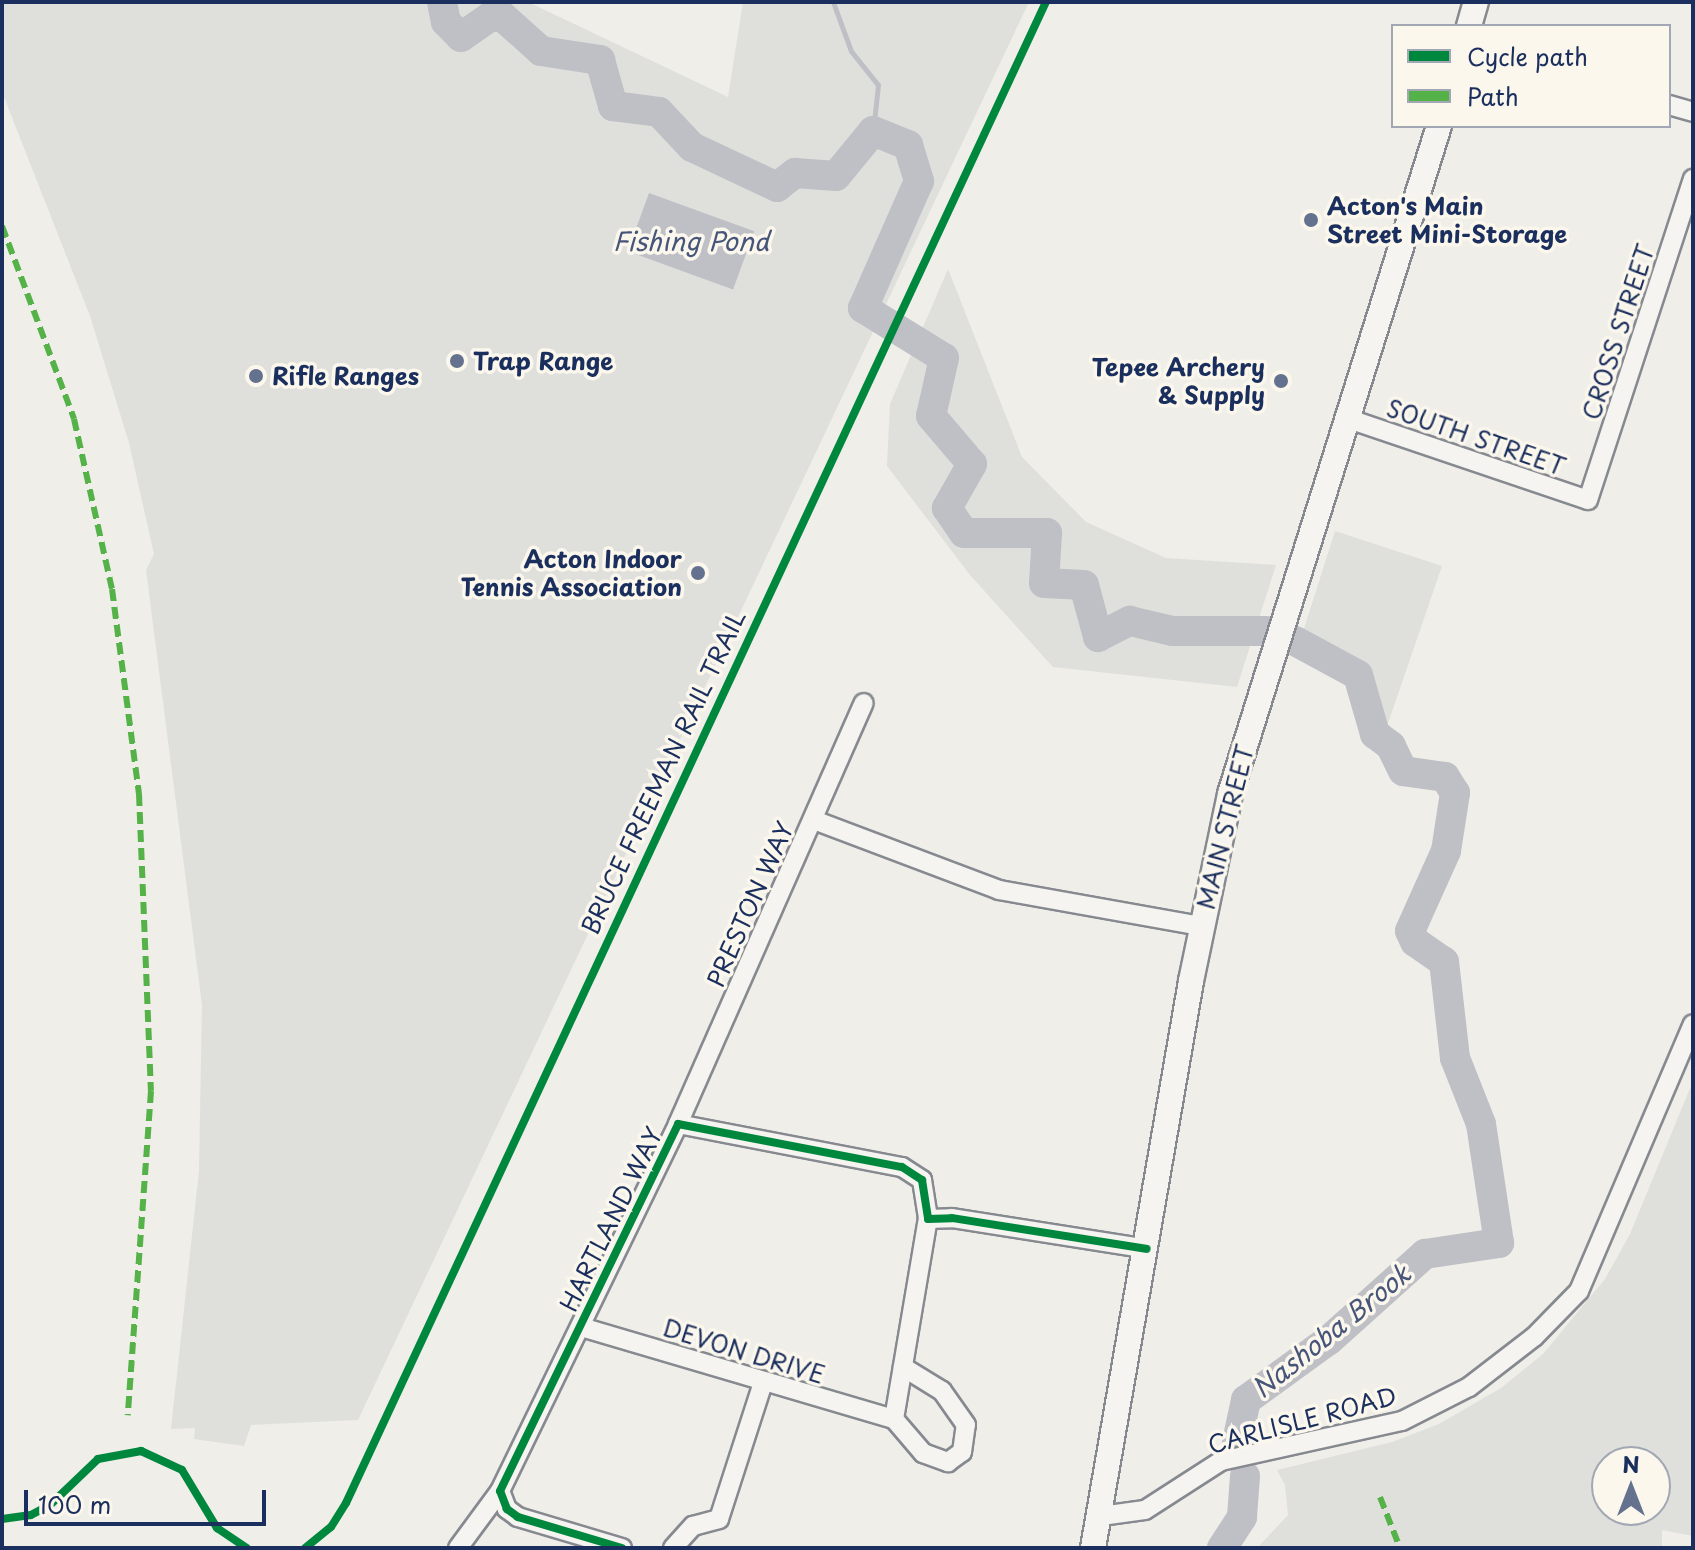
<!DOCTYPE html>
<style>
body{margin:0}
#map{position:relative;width:1695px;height:1550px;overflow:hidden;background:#efeee9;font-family:"Playpen Sans",sans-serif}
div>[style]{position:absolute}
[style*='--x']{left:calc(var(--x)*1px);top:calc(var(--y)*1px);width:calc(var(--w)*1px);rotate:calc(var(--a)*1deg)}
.green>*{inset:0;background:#dfdfdc}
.water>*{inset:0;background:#bec0c6;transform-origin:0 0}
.stream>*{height:5px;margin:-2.5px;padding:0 2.5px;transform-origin:2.5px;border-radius:2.5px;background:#bec0c6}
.river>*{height:30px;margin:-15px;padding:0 15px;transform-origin:15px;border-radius:15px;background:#bec0c6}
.roads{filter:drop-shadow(2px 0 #868a90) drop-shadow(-2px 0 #868a90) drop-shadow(0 2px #868a90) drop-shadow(0 -2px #868a90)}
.street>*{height:18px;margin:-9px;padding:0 9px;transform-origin:9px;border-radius:9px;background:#f5f4f0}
.secondary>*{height:24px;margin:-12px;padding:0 12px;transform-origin:12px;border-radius:12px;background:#f5f4f0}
.quiet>*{height:6px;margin-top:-3px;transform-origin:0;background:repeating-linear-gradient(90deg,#55b248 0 12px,transparent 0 18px)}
.cycleway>*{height:8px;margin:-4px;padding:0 4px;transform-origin:4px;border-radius:4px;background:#00873e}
.dots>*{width:22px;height:22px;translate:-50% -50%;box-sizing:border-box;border:4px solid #fbf7ec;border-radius:50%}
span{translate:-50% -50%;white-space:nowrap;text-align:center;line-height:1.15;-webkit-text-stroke:7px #fbf7ec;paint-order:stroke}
.poi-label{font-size:24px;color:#1b2f5e;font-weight:700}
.left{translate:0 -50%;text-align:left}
.right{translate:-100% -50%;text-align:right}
.street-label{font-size:24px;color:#1b2f5e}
.water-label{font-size:26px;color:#465579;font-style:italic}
.frame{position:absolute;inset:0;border:4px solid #1b2f5e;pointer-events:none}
.legend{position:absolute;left:1391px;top:24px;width:280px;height:104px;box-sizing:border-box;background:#fbf7ec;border:2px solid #a1a7b3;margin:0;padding:10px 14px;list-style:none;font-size:24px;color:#1b2f5e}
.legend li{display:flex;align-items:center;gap:16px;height:40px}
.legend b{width:40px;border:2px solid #a1a7b3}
.north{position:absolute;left:1591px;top:1446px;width:80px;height:80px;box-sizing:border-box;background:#fbf7ec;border:2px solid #a1a7b3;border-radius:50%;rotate:0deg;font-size:22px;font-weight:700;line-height:32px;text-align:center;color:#1b2f5e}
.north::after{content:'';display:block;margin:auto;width:28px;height:36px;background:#65728f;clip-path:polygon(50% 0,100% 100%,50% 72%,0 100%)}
.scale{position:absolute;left:24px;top:1490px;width:242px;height:36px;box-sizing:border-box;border:4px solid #1b2f5e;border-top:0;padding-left:10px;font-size:24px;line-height:28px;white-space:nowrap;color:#1b2f5e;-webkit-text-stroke:6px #fbf7ec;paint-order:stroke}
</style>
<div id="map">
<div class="green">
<div style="clip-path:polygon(2px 2px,528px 2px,728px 97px,743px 2px,1029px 2px,358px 1420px,251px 1425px,244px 1446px,194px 1439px,195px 1428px,171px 1429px,199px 1171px,202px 1005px,146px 570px,154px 554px,129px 443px,90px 316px,2px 92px)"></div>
<div style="clip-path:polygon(948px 269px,1022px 457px,1086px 522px,1166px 558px,1276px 565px,1237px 687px,1053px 667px,970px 575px,887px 466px,890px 404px)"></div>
<div style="clip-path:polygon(1335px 531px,1442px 566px,1384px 735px,1374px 717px,1368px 678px,1348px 661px,1301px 638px)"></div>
<div style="clip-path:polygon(evenodd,1693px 1081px,1693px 1536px,1662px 1530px,1662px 1548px,1257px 1548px,1288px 1515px,1285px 1485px,1277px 1470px,1392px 1442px,1439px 1424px,1501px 1388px,1543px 1354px,1605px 1279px,1630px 1234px,1693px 1081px,1607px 1462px,1655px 1462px,1655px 1510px,1607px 1510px,1607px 1462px)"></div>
</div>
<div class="water">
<div style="left:649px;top:193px;width:112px;height:62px;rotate:20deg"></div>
</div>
<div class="stream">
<div style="--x:833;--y:2;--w:52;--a:69.8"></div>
<div style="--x:851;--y:51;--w:43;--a:51.5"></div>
<div style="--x:878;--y:85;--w:46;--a:96.2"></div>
</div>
<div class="river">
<div style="--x:442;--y:2;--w:20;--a:79"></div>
<div style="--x:446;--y:22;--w:21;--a:45"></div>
<div style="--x:461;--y:37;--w:35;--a:-35"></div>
<div style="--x:490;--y:17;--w:13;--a:0"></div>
<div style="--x:503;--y:17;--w:51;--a:41.8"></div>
<div style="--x:541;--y:51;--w:60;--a:8.7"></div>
<div style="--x:600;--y:60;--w:48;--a:74.2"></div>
<div style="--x:613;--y:106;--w:46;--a:7.4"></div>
<div style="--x:659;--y:112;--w:48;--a:46.7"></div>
<div style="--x:692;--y:147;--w:94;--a:25.2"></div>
<div style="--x:777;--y:187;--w:23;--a:-38"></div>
<div style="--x:795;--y:173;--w:41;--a:4.2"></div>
<div style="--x:836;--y:176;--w:58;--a:-50.6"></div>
<div style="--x:873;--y:131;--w:38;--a:22"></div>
<div style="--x:908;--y:145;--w:38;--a:73"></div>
<div style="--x:919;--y:181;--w:139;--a:113.8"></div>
<div style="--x:863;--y:308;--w:95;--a:31.7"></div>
<div style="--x:944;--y:358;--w:59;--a:102.6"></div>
<div style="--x:931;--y:416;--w:63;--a:49.5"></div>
<div style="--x:972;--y:464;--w:51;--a:119.6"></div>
<div style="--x:947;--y:508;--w:30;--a:56"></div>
<div style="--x:964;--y:533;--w:83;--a:0"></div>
<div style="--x:1047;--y:533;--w:50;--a:93.4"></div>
<div style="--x:1044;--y:583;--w:40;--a:2.9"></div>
<div style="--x:1084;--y:585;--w:54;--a:74.9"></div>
<div style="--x:1098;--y:637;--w:36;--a:-27"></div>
<div style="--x:1130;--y:621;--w:43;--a:13.4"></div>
<div style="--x:1172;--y:631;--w:94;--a:0"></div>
<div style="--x:1237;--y:1442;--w:43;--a:-77.9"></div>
<div style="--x:1246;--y:1400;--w:102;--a:-35.9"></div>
<div style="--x:1329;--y:1340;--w:129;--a:-41.9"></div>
<div style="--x:1425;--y:1254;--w:75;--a:-8.5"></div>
<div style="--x:1499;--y:1243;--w:120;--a:-98.6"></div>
<div style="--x:1481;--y:1124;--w:71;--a:-111.5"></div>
<div style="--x:1455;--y:1058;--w:97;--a:-96.5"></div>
<div style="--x:1444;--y:962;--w:35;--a:-145"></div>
<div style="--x:1415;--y:942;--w:12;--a:-114"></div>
<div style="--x:1410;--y:931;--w:88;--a:-65.8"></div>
<div style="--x:1446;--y:851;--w:59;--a:-81.2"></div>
<div style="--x:1455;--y:793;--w:19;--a:-122"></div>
<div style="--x:1445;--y:777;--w:42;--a:-171.9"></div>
<div style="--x:1403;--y:771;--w:28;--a:-116"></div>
<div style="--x:1391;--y:746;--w:20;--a:-143"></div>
<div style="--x:1375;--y:734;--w:61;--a:-106.1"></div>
<div style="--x:1358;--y:675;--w:72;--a:-151.6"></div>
<div style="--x:1222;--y:1548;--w:37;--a:-57"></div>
<div style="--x:1242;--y:1517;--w:41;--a:-85.8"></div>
</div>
<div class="roads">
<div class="street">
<div style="--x:1669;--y:105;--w:25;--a:16"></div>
<div style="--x:1349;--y:419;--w:252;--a:18.7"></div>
<div style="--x:1588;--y:500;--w:338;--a:-71.9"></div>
<div style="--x:814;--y:820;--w:198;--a:20.7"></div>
<div style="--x:999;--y:890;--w:205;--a:10.1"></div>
<div style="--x:678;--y:1124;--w:460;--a:-66.2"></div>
<div style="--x:581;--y:1327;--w:326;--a:16.4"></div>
<div style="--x:894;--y:1419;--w:203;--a:-80.4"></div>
<div style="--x:894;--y:1419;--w:45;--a:49.5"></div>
<div style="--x:923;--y:1453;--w:27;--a:20"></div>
<div style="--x:948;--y:1462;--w:17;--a:-36"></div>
<div style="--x:962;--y:1452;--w:27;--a:-82"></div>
<div style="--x:966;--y:1425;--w:42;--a:-125.2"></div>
<div style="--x:942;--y:1391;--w:46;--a:-148.4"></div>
<div style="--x:1101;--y:1516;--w:44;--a:-7.8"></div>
<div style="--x:1145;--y:1510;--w:90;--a:-32.8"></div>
<div style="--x:1221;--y:1461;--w:185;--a:-12.5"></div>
<div style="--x:1402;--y:1421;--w:75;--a:-26.9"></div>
<div style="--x:1469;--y:1387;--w:82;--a:-37.6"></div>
<div style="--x:1534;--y:1337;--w:64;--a:-45.6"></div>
<div style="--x:1579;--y:1291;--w:290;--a:-66.9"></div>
<div style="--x:458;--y:1548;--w:71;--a:-53.6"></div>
<div style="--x:622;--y:1548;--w:109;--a:-163.4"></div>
<div style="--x:518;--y:1517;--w:14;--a:-144"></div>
<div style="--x:507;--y:1509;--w:19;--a:-111"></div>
<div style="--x:500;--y:1491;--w:408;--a:-64.1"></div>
<div style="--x:678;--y:1124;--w:228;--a:10.9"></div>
<div style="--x:902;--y:1167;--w:24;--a:33"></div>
<div style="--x:922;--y:1180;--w:39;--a:81"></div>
<div style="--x:928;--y:1219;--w:24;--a:-2"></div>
<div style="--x:952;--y:1218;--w:197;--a:9"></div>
<div style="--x:673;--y:1548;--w:30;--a:-48"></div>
<div style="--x:693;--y:1526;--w:27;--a:-15"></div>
<div style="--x:719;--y:1519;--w:143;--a:-72.1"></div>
</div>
<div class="secondary">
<div style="--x:1469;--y:26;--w:25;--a:-74"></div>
<div style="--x:1093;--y:1548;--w:575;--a:-80.19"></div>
<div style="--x:1191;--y:981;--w:191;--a:-78.2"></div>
<div style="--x:1230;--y:794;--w:700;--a:-72.63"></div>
</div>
</div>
<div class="quiet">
<div style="--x:2;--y:226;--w:206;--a:69.5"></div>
<div style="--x:74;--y:419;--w:174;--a:77.4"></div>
<div style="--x:112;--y:589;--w:207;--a:82.5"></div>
<div style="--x:139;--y:794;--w:297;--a:87.7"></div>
<div style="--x:151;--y:1091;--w:325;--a:94.1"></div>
<div style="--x:1380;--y:1497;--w:55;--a:68.6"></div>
</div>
<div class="cycleway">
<div style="--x:2;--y:1519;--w:29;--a:-8"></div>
<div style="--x:31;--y:1515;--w:21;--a:-28"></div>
<div style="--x:50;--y:1505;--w:66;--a:-43.8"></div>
<div style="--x:98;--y:1459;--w:44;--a:-10.5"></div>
<div style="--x:141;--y:1451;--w:45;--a:24.9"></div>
<div style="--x:182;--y:1470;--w:68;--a:58.9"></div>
<div style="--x:217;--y:1528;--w:36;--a:34"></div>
<div style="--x:305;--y:1548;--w:33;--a:-39"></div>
<div style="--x:331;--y:1527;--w:28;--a:-58"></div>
<div style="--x:346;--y:1503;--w:1656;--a:-65"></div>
<div style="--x:622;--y:1548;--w:109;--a:-163.4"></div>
<div style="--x:518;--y:1517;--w:14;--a:-144"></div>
<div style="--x:507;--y:1509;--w:19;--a:-111"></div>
<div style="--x:500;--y:1491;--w:408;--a:-64.1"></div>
<div style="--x:678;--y:1124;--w:228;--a:10.9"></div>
<div style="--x:902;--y:1167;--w:24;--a:33"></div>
<div style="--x:922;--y:1180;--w:39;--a:81"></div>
<div style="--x:928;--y:1219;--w:24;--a:-2"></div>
<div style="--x:952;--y:1218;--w:197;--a:9"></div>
</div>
<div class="dots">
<div style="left:1311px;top:220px;background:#65728f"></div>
<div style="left:457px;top:361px;background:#65728f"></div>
<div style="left:256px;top:376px;background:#65728f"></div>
<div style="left:1281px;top:381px;background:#65728f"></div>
<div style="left:698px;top:573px;background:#65728f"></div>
</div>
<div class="poi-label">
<span class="left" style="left:1327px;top:220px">Acton's Main<br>Street Mini-Storage</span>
<span class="left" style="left:473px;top:361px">Trap Range</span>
<span class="right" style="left:1265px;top:381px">Tepee Archery<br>&amp; Supply</span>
<span class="left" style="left:272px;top:376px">Rifle Ranges</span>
<span class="right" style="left:682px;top:573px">Acton Indoor<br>Tennis Association</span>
</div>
<div class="street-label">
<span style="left:1618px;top:332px;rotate:-72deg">CROSS STREET</span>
<span style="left:1476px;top:437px;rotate:19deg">SOUTH STREET</span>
<span style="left:663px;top:772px;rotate:-65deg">BRUCE FREEMAN RAIL TRAIL</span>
<span style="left:1225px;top:827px;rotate:-76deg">MAIN STREET</span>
<span style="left:750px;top:904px;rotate:-66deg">PRESTON WAY</span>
<span style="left:611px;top:1219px;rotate:-64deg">HARTLAND WAY</span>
<span style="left:744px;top:1351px;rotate:17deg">DEVON DRIVE</span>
<span style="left:1302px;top:1420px;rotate:-15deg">CARLISLE ROAD</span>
</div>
<div class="water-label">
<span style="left:691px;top:241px">Fishing Pond</span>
<span style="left:1331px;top:1331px;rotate:-39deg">Nashoba Brook</span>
</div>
<div class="frame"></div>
<ul class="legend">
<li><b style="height:10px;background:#00873e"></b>Cycle path</li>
<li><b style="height:10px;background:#55b248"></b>Path</li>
</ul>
<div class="north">N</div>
<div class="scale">100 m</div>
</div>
